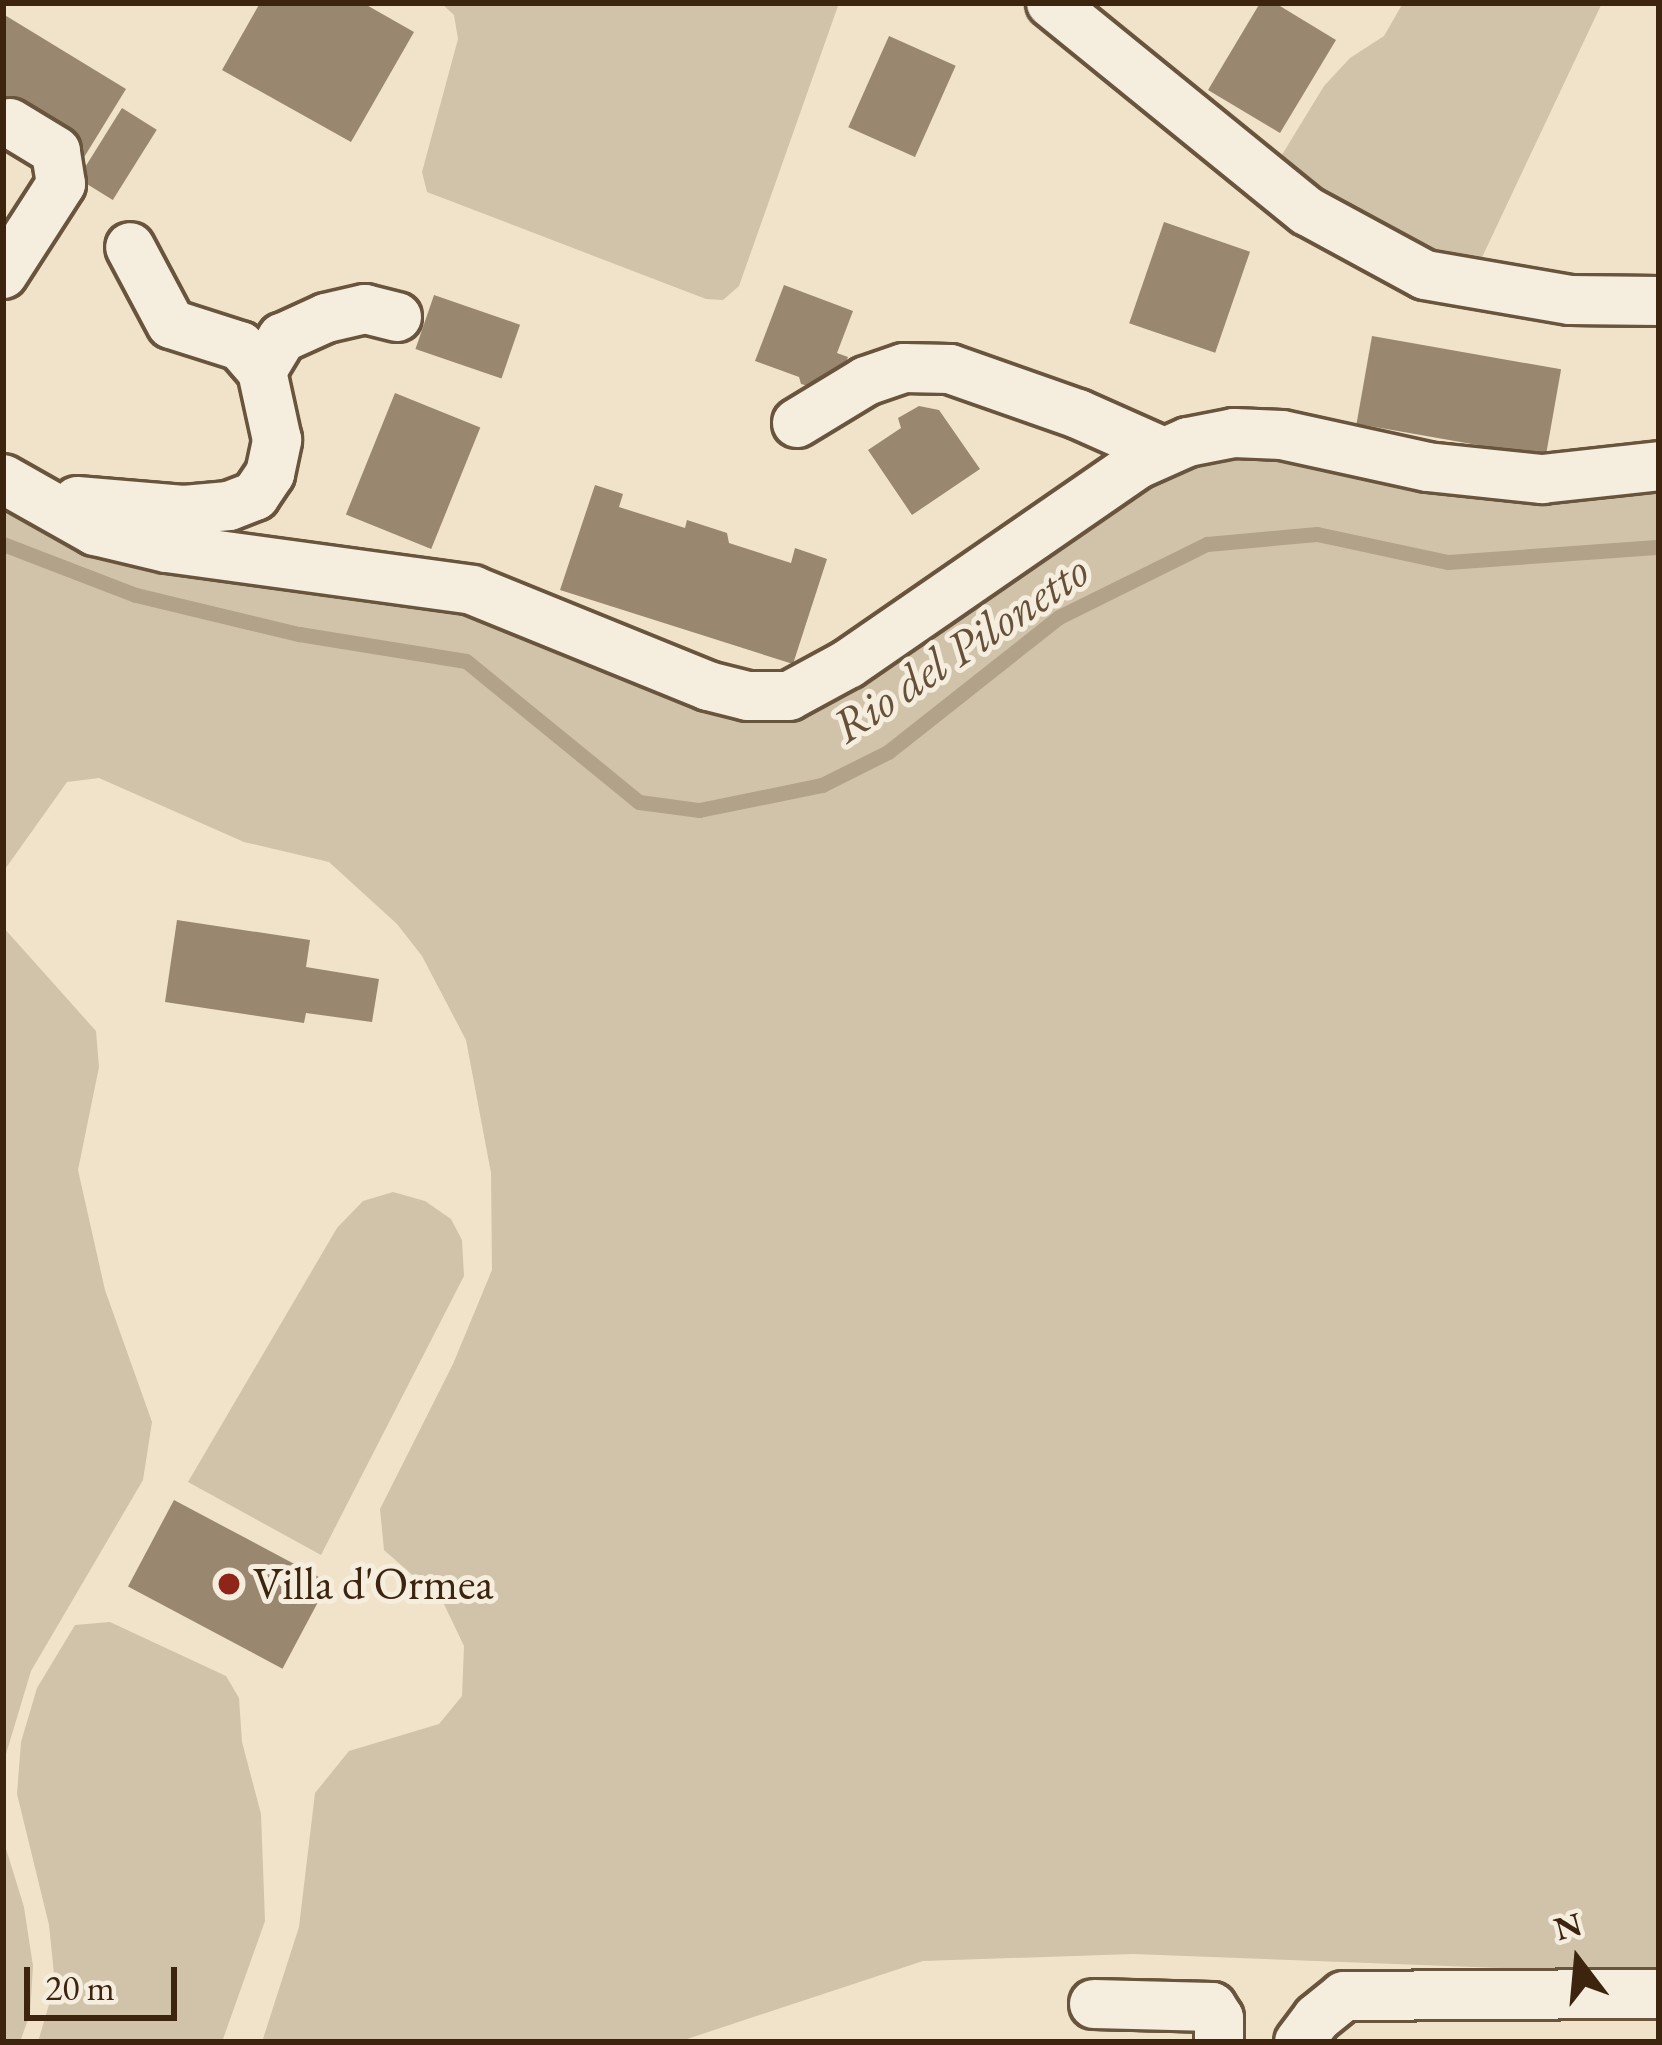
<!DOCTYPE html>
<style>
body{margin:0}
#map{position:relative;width:1662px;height:2045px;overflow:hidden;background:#f0e3ca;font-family:"EB Garamond",serif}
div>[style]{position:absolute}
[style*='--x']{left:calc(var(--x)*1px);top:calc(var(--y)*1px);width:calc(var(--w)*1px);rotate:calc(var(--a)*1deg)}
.green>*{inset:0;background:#d1c3aa}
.stream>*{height:15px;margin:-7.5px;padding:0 7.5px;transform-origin:7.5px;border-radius:7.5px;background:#b3a28a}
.building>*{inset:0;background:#9a8770;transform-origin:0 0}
.roads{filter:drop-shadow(3px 0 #69543d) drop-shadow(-3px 0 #69543d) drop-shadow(0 3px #69543d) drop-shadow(0 -3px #69543d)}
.minor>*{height:48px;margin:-24px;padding:0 24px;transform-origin:24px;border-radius:24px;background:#f5eddd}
.dots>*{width:33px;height:33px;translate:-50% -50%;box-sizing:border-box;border:6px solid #f5eddd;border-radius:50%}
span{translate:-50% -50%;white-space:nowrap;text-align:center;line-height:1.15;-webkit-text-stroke:10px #f5eddd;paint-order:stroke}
.poi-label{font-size:45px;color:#3c240e}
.left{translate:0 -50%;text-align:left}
.water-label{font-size:48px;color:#665039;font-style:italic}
.frame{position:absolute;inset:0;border:6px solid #3c240e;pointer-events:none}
.north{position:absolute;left:1518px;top:1901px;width:120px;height:120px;-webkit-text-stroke:9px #f5eddd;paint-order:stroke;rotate:344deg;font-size:33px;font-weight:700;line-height:48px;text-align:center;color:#3c240e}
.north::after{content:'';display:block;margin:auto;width:42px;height:54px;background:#3c240e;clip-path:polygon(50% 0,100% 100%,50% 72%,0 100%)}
.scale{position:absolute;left:24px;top:1967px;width:153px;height:54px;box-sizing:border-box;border:6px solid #3c240e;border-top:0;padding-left:15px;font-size:36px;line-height:42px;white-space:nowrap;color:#3c240e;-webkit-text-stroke:9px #f5eddd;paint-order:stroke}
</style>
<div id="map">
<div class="green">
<div style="clip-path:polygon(441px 3px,839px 3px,739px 286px,723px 300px,706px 299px,427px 192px,422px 172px,458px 39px,454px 15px)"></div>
<div style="clip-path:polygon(1403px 3px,1602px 3px,1477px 268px,1364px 221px,1277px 163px,1324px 86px,1350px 58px,1384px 36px)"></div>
<div style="clip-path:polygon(1260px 454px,1659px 486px,1659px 1974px,1133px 1954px,923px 1961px,678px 2042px,262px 2042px,299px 1927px,315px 1793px,349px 1751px,439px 1724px,462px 1696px,464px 1646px,443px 1602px,384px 1550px,380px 1509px,453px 1364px,492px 1270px,491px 1173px,466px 1040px,422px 956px,397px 924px,329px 862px,244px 842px,99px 778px,67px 782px,3px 872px,3px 506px,457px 612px,667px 697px,740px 719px,768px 720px,1166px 474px,1193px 461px)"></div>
<div style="clip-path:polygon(3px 927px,96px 1031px,99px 1067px,78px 1170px,105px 1290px,152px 1422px,143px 1480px,31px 1671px,3px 1764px)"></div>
<div style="clip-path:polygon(393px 1192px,425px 1201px,451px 1219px,462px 1240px,464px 1276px,321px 1555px,188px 1482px,337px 1228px,363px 1201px)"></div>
<div style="clip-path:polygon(110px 1622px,226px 1676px,239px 1698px,242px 1742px,261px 1814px,265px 1921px,222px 2042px,38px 2042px,55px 1984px,49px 1925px,17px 1794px,21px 1742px,37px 1688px,75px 1625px)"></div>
<div style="clip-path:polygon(3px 1839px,24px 1907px,33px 1966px,30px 2014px,20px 2042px,3px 2042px)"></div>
</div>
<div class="stream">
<div style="--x:3;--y:544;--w:142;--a:21"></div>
<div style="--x:136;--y:595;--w:168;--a:13.5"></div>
<div style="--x:299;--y:634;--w:169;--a:9.2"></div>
<div style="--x:466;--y:661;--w:223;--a:39.2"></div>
<div style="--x:639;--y:802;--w:61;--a:7.6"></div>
<div style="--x:699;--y:810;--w:126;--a:-11.5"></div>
<div style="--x:822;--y:785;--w:74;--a:-26.6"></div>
<div style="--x:888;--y:752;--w:218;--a:-38.3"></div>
<div style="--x:1059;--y:617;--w:165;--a:-26.3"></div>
<div style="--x:1207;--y:544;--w:110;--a:-5.2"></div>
<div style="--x:1317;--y:534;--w:134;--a:12.1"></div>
<div style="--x:1448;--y:562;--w:212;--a:-4.1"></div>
</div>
<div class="building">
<div style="clip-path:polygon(260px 3px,363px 3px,414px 32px,351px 142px,222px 70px)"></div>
<div style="clip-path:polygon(1260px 3px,1275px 3px,1336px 40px,1280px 133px,1208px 90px)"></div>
<div style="clip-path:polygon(3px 14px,126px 89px,83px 159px,3px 110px)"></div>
<div style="left:889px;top:36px;width:73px;height:100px;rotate:24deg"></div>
<div style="left:122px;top:108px;width:41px;height:83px;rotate:32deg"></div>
<div style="left:1164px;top:222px;width:91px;height:107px;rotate:19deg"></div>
<div style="clip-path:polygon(784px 285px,853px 311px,837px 353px,848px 357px,838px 382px,823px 390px,801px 384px,799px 377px,755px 361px)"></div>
<div style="left:434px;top:295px;width:91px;height:57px;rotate:19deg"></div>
<div style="left:1372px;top:336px;width:192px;height:89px;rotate:10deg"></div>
<div style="left:395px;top:393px;width:92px;height:131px;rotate:22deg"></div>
<div style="clip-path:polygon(919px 406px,939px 410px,980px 469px,912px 515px,868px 450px,901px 428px,898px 418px)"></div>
<div style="clip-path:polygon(595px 485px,623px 494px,619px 507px,685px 528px,687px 520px,727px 533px,729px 543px,791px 563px,795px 548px,827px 559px,793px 664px,560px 590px)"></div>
<div style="clip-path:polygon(177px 920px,310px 940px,306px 967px,379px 979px,372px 1022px,306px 1013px,304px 1023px,165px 1002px)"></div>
<div style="left:174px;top:1500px;width:175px;height:98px;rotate:28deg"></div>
</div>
<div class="roads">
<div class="minor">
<div style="--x:1051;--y:3;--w:330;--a:39.1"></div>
<div style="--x:1307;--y:211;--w:134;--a:28.5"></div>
<div style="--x:1425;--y:275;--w:147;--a:9.8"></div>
<div style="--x:1570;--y:300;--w:89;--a:0.6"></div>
<div style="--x:3;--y:274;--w:107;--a:-57.2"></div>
<div style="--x:61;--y:184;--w:33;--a:-99"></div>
<div style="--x:56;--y:151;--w:54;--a:-148.7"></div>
<div style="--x:262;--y:371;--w:39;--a:-59"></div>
<div style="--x:282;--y:338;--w:48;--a:-24.4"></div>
<div style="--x:326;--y:318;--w:40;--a:-13"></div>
<div style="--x:365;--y:309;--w:33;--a:14"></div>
<div style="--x:797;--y:423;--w:81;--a:-31.3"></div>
<div style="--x:866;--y:381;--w:40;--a:-18.9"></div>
<div style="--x:904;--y:368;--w:46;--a:1.2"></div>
<div style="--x:950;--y:369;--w:136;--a:19.4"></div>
<div style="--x:1078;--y:414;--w:91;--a:24"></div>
<div style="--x:3;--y:479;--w:106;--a:29.5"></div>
<div style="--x:95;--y:531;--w:74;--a:13.3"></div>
<div style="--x:167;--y:548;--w:308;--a:7.8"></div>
<div style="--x:472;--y:590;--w:255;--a:22.1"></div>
<div style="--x:708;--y:686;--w:41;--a:14"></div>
<div style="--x:748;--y:696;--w:41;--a:0"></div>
<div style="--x:789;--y:696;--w:67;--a:-28.5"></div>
<div style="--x:848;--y:664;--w:350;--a:-34.6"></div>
<div style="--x:1136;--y:465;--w:57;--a:-23.9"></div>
<div style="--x:1188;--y:442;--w:47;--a:-11.1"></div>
<div style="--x:1234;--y:433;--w:48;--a:2.4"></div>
<div style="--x:1282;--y:435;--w:148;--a:12.4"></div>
<div style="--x:1427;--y:467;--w:116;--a:6"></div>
<div style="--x:1542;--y:479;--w:118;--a:-6.3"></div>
<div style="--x:77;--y:501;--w:107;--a:4.8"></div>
<div style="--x:184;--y:510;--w:45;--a:-5.1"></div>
<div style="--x:229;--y:506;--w:28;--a:-21"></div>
<div style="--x:255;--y:496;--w:27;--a:-56"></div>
<div style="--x:270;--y:474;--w:35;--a:-78"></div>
<div style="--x:277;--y:440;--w:71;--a:-102.3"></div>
<div style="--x:262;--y:371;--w:33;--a:-131"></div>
<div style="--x:240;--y:346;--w:72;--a:-162.3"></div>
<div style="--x:171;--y:324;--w:87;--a:-118"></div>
<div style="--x:1094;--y:2004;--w:118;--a:1.5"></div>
<div style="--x:1212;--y:2007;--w:13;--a:58"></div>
<div style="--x:1219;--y:2018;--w:24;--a:90"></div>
<div style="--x:1299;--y:2042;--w:30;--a:-53"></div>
<div style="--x:1317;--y:2018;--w:35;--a:-39"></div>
<div style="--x:1344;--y:1996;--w:315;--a:-0.4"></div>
</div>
</div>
<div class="dots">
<div style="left:229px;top:1584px;background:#8f2418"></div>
</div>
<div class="poi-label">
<span class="left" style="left:253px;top:1584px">Villa d'Ormea</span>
</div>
<div class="water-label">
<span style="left:960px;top:648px;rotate:-34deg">Rio del Pilonetto</span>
</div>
<div class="frame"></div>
<div class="north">N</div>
<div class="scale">20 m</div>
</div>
